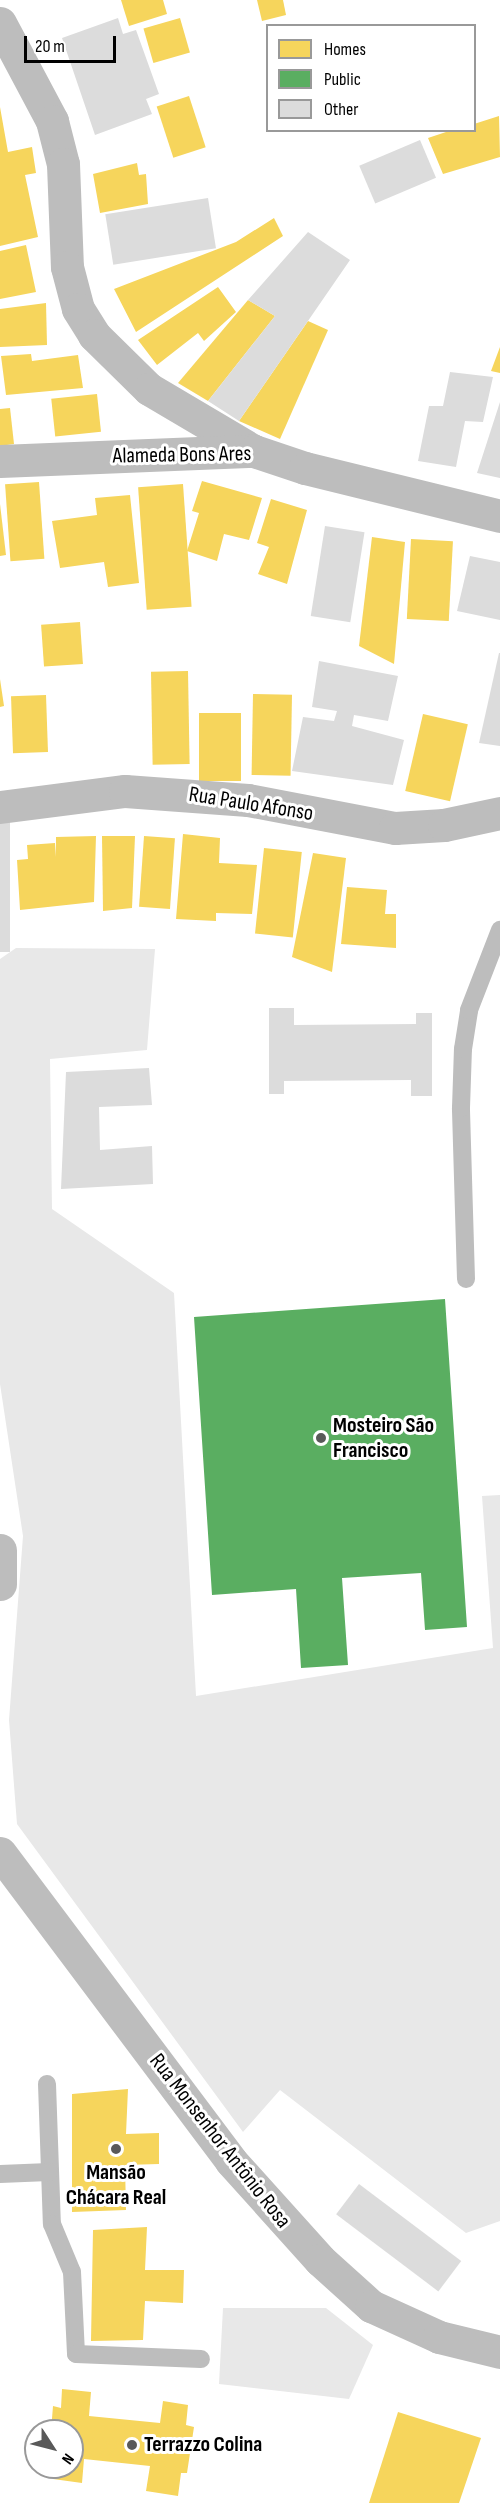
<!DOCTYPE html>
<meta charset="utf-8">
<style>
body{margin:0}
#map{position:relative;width:500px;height:2503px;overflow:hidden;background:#fff;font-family:"Sofia Sans Condensed",sans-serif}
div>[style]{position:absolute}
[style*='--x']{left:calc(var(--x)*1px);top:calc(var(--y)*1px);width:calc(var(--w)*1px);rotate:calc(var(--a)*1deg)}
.green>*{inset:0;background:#e8e8e8}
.homes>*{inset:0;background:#f6d55c;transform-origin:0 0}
.public>*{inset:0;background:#5aae61}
.building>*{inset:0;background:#dcdcdc;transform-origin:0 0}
.service>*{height:18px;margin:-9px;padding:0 9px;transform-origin:9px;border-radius:9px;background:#bdbdbd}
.minor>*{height:33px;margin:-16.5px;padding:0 16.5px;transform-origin:16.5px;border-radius:16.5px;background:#bdbdbd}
.dots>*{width:16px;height:16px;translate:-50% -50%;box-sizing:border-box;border:3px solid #fff;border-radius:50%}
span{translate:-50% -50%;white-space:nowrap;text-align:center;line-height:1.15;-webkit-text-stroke:6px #fff;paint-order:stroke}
.street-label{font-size:22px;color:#000}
.poi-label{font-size:22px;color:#000;font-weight:700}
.left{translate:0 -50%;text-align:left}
.legend{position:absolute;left:266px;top:24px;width:210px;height:108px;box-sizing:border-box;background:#fff;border:2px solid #999;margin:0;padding:8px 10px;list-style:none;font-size:18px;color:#000}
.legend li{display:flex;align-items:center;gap:12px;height:30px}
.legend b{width:30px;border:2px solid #999}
.north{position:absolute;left:24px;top:2419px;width:60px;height:60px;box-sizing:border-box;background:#fff;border:2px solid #999;border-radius:50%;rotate:126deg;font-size:16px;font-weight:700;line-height:24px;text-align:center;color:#000}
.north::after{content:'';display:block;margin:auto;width:21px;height:27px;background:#595959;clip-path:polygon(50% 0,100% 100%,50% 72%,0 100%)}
.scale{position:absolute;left:24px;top:36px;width:92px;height:27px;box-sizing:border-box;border:3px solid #000;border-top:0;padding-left:8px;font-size:18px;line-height:21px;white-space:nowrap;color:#000;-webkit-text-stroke:4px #fff;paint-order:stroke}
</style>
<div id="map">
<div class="green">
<div style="clip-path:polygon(16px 948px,155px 949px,147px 1050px,50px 1059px,52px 1209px,174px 1293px,196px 1696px,493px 1648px,482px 1496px,500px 1495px,500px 2221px,466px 2233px,280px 2090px,243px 2132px,17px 1824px,9px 1720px,23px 1536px,0 1384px,0 959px)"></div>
<div style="clip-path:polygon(223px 2308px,326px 2308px,373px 2345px,349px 2399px,219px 2384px)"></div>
</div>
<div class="homes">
<div style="clip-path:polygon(121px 0,163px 0,167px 14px,129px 26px)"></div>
<div style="clip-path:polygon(257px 0,283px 0,286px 15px,262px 21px)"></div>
<div style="left:180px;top:18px;width:36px;height:38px;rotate:74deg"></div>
<div style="left:189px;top:96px;width:54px;height:34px;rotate:72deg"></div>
<div style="clip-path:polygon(0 107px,8px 152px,32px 147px,36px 173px,25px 175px,38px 237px,0 246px)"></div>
<div style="clip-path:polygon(499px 116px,500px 157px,443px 174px,428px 138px,452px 130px,474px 130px,474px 124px)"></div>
<div style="clip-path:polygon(137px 163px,139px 175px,146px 174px,148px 204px,100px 213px,93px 174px)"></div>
<div style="clip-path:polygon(274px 218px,283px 236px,136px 332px,114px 289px,236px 242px)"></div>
<div style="clip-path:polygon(26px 245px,36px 292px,0 299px,0 251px)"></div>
<div style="clip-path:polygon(218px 287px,236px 312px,204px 341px,198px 333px,157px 365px,138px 340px)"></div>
<div style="clip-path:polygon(248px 300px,275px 316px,208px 401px,178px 383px)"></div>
<div style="clip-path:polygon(46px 303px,47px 345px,0 347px,0 309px)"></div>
<div style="clip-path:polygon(308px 321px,328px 330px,280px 439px,239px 421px)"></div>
<div style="clip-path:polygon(500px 347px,500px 373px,491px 371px)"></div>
<div style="clip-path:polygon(31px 354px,32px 361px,78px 355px,83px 388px,6px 395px,1px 356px)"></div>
<div style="left:97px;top:394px;width:38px;height:46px;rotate:84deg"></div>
<div style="clip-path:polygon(10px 408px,14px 444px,0 446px,0 409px)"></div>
<div style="clip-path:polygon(202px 481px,262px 498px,249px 540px,224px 534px,217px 561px,187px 551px,199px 513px,192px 511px)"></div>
<div style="left:39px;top:482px;width:77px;height:34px;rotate:86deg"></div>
<div style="left:183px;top:484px;width:123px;height:45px;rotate:86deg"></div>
<div style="clip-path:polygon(130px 495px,139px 583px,108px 587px,104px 562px,60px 568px,52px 521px,97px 515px,95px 498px)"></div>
<div style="clip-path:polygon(271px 499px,307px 510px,287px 584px,258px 574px,269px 547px,257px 543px)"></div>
<div style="clip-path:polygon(0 504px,6px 555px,0 556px)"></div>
<div style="clip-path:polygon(372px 537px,405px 542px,394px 664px,359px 646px)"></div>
<div style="left:411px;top:539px;width:42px;height:80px;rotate:3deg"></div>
<div style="left:80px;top:622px;width:42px;height:39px;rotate:86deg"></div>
<div style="left:188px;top:671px;width:93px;height:37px;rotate:89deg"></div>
<div style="clip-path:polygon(0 679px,4px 706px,0 707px)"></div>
<div style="left:253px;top:694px;width:39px;height:81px;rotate:1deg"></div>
<div style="left:46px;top:695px;width:57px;height:35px;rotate:88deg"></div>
<div style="left:199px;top:713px;width:42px;height:68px"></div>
<div style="left:423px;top:714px;width:46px;height:79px;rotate:13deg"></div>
<div style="clip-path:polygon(183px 834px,220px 838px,219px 863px,257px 865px,252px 914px,216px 913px,216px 921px,176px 919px)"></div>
<div style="clip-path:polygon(96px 836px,94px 902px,20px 910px,17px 860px,28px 859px,27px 845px,55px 843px,56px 857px,56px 837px)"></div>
<div style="clip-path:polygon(102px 836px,135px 836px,132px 908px,103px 911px)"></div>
<div style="left:144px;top:836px;width:31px;height:71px;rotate:4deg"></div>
<div style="left:264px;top:848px;width:38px;height:86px;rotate:6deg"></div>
<div style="clip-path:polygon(313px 853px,346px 858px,332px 972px,292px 957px)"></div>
<div style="clip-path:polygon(347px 887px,387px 890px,385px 914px,396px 914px,396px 948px,341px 944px)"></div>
<div style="clip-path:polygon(128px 2089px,126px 2134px,159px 2133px,159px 2164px,125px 2165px,126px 2210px,72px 2212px,72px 2094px)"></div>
<div style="clip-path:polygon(147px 2227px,145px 2270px,184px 2270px,183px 2303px,145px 2301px,143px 2340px,91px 2341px,93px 2230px)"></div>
<div style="clip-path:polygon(62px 2389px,91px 2392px,89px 2416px,160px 2423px,163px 2401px,188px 2405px,186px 2425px,194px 2427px,187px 2473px,181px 2473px,178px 2496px,146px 2491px,150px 2466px,84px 2459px,82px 2483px,53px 2479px,54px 2467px,72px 2467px,72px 2431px,51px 2431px,53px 2406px,61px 2408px)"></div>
<div style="clip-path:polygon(398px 2412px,481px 2438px,459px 2503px,369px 2503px)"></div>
</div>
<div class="public">
<div style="clip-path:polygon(445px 1299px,467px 1627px,425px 1630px,421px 1573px,342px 1578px,348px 1665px,301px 1668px,296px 1589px,212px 1595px,194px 1317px)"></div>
</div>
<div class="building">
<div style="clip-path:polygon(118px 18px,123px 34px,136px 30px,159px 94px,146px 99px,152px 114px,95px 135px,62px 38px)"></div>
<div style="left:420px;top:140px;width:41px;height:66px;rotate:67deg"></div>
<div style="left:208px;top:198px;width:51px;height:104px;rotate:81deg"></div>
<div style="clip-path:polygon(308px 232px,350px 260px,239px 421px,208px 401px,275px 316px,248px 300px)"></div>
<div style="clip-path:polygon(450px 372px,493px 377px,483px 422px,465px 421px,456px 467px,418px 461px,429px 406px,443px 406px)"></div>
<div style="clip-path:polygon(500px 402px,500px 478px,477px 473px)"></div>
<div style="left:325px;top:526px;width:40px;height:91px;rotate:9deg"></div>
<div style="clip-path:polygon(470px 556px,500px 562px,500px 620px,457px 611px)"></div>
<div style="clip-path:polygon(499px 653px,500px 653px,500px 746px,479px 743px)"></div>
<div style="clip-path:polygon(319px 661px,398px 676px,388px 721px,354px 715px,352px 726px,404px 740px,393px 785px,292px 771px,303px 717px,334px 721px,337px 711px,312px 707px)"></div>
<div style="left:10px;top:822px;width:130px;height:12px;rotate:90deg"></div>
<div style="clip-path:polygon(269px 1008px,294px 1008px,294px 1025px,416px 1024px,416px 1013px,432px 1013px,432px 1096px,411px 1096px,411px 1080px,284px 1081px,284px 1094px,269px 1094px)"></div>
<div style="clip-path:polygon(149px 1068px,152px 1105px,99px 1107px,100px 1150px,152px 1146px,153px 1184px,61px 1189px,66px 1072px)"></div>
<div style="left:359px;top:2184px;width:128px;height:38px;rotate:37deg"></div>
</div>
<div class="service">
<div style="--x:466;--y:1279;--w:171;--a:-91.7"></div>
<div style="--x:461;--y:1108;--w:59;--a:-88.1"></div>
<div style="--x:463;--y:1049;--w:39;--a:-81"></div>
<div style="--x:469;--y:1010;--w:86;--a:-68.8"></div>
<div style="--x:47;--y:2084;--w:140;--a:88"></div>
<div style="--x:52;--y:2224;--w:52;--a:67.4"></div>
<div style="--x:72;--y:2272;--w:82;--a:87.2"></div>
<div style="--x:76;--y:2354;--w:125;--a:2.3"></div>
<div style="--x:0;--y:2174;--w:49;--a:-2.3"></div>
</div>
<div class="minor">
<div style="--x:0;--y:23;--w:111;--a:62"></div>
<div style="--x:52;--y:121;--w:44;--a:75.7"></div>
<div style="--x:63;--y:164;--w:103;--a:87.8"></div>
<div style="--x:67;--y:267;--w:43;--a:75.3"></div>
<div style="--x:78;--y:309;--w:31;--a:58"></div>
<div style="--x:94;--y:335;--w:77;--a:44.5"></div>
<div style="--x:149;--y:389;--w:122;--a:30.6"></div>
<div style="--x:0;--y:461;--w:254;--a:-2.3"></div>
<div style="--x:254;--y:451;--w:54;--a:18.4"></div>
<div style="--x:305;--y:468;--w:201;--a:13.8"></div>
<div style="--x:0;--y:807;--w:126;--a:-7.3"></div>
<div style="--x:125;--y:791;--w:123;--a:4.2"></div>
<div style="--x:248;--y:800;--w:150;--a:10.8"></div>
<div style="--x:395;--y:828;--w:49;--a:-3.5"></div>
<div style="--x:444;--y:825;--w:57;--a:-12.1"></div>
<div style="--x:0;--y:1550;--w:34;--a:90"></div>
<div style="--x:0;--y:1853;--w:385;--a:53.1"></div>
<div style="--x:231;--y:2161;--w:133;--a:48"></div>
<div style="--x:320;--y:2260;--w:69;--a:42"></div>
<div style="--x:371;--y:2306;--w:75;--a:24.5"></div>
<div style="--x:439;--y:2337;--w:63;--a:13.8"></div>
</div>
<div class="dots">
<div style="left:321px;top:1438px;background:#595959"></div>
<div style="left:116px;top:2149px;background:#595959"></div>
<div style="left:132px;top:2445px;background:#595959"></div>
</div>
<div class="street-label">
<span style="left:182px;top:455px;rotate:-1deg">Alameda Bons Ares</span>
<span style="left:251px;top:804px;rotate:9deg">Rua Paulo Afonso</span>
<span style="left:220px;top:2141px;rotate:52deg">Rua Monsenhor Antônio Rosa</span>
</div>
<div class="poi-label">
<span class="left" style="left:333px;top:1438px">Mosteiro São<br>Francisco</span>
<span style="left:116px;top:2185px">Mansão<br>Chácara Real</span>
<span class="left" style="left:144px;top:2445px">Terrazzo Colina</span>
</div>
<ul class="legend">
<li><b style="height:16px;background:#f6d55c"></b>Homes</li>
<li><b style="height:16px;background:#5aae61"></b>Public</li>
<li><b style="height:16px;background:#dcdcdc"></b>Other</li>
</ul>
<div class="north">N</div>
<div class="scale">20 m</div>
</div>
